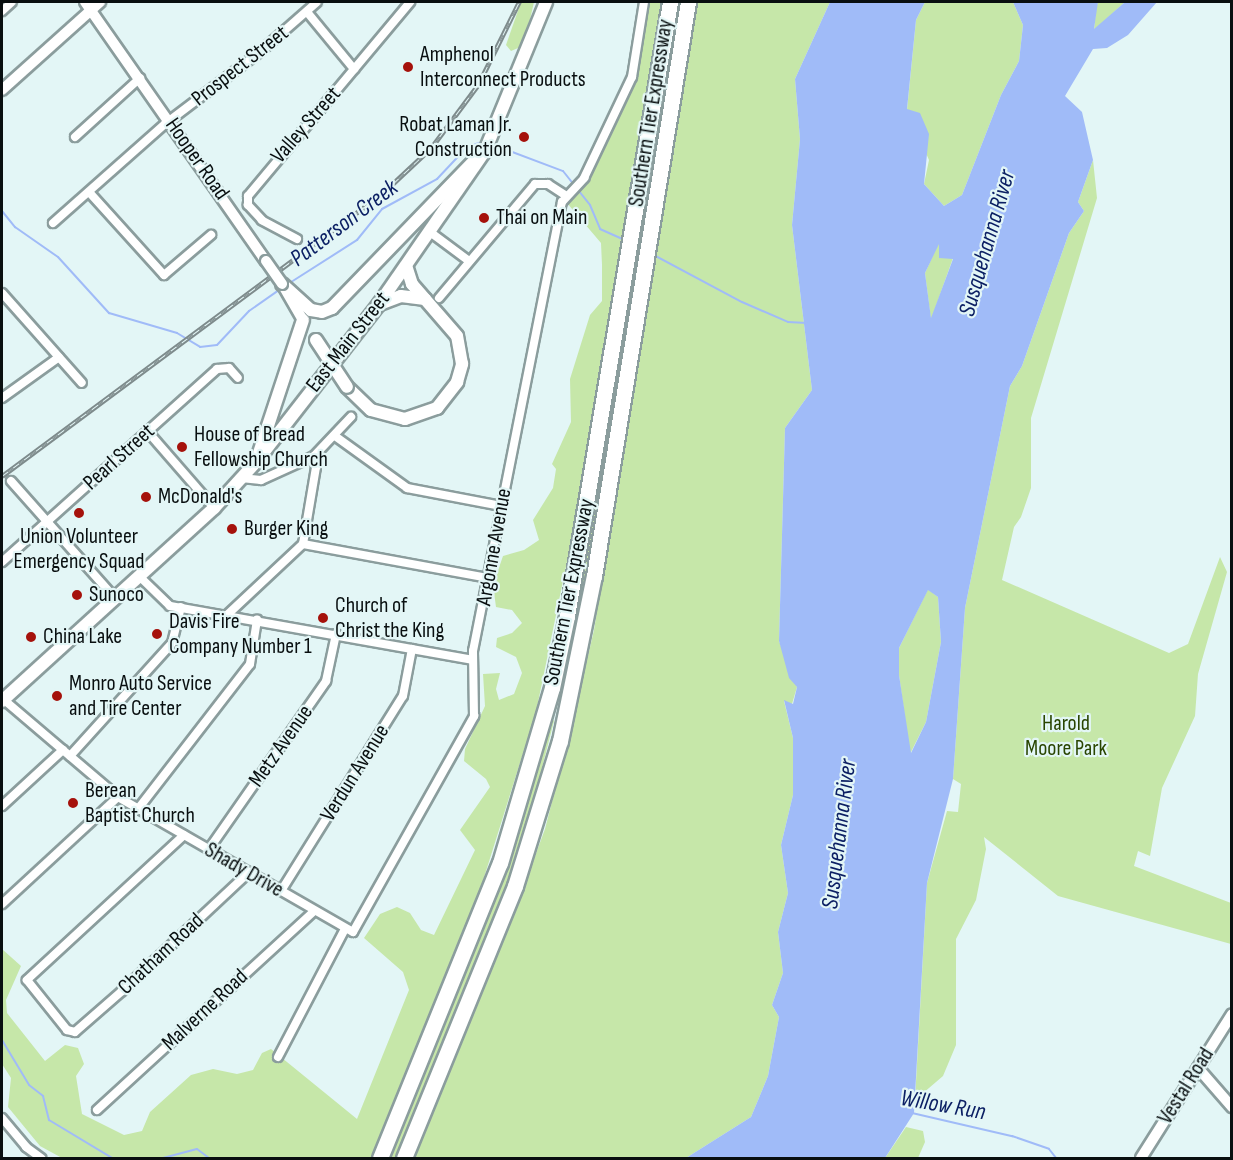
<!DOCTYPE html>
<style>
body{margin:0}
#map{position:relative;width:1233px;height:1160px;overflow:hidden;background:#e3f6f6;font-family:"Sofia Sans Condensed",sans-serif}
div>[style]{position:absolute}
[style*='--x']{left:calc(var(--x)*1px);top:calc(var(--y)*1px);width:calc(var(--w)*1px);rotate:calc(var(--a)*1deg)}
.green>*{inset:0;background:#c6e7a9}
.water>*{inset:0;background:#a0bbf8}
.stream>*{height:2px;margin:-1px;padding:0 1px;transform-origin:1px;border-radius:1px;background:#a0bbf8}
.roads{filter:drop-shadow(2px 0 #8b9d9d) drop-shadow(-2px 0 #8b9d9d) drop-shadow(0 2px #8b9d9d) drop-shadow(0 -2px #8b9d9d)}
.minor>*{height:8px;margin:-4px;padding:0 4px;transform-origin:4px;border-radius:4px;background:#fff}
.tertiary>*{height:10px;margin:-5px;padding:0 5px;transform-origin:5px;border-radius:5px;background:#fff}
.primary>*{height:12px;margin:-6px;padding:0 6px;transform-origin:6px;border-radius:6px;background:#fff}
.motorway>*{height:15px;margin:-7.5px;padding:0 7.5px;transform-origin:7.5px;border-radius:7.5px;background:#fff}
.rail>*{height:4.5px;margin-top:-2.25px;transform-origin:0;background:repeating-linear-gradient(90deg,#e3f6f6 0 7px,#7e8b8c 0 14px);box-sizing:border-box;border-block:2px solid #7e8b8c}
.bridges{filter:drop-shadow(2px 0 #8b9d9d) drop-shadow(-2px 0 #8b9d9d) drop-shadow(0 2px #8b9d9d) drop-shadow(0 -2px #8b9d9d)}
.tertiary-bridge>*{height:10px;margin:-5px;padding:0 5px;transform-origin:5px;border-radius:5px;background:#fff}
.primary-bridge>*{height:12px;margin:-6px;padding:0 6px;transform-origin:6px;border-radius:6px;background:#fff}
.dots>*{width:16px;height:16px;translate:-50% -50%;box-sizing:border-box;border:3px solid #e3f6f6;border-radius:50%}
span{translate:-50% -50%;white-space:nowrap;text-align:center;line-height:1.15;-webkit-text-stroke:4.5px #e3f6f6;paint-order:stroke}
.poi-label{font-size:22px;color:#090f10}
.left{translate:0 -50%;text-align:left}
.right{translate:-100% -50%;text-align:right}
.street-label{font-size:22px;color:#090f10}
.park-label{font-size:22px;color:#294500}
.water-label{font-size:24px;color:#0c2064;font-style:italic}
.frame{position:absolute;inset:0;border:3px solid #090f10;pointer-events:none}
</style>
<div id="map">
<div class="green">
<div style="clip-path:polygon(521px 2px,534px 2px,526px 37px,518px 48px,511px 51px,506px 45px)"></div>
<div style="clip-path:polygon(649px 2px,664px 2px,570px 547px,536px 712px,470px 922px,375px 1158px,62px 1158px,40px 1146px,8px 1107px,11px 1078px,2px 1064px,2px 949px,21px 966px,6px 1000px,7px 1013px,45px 1061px,65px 1045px,78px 1048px,84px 1064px,76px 1076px,82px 1114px,124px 1135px,142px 1131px,150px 1112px,191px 1075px,213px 1069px,237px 1074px,253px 1070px,262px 1053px,271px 1049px,357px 1119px,409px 990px,403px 972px,364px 938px,380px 914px,397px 907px,410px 913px,421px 930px,434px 935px,475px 850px,460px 830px,490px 787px,486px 779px,464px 761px,465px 749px,485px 706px,483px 674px,500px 673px,496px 689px,499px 700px,514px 694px,522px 673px,516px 657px,496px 647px,497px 638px,512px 633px,522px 623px,512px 610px,496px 607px,493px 585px,503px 556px,524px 550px,539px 540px,533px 520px,553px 488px,556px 469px,552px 464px,571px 422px,570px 379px,590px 315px,602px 301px,602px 265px,601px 243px,567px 203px,581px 184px,637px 71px)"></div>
<div style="clip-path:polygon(674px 2px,685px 2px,644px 241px,636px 236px)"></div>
<div style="clip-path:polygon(695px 2px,830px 2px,795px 79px,800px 139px,792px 225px,812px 390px,785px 428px,779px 641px,797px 687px,792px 704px,784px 701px,793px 738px,793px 795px,781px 845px,788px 893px,778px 932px,783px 973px,772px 1005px,779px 1017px,768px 1076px,751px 1117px,686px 1158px,409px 1158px,507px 932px,545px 829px,574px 716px,594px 630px,652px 259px,680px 112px)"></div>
<div style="clip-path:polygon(925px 2px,1013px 2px,1023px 25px,1019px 61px,1001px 95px,962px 195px,944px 206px,924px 184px,929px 160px,907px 110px,916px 20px)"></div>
<div style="clip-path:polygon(1098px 2px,1125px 2px,1094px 30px,1096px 9px)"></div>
<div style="clip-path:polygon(1093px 160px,1097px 198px,1031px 418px,1031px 488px,1021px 517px,1014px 527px,1002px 580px,1169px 653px,1188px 644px,1220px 557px,1227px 572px,1198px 674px,1195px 716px,1162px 788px,1150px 856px,1138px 851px,1134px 866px,1231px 903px,1231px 944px,1058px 896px,984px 837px,986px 849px,976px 900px,956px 939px,956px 1045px,943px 1076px,915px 1100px,927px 883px,947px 811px,958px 812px,961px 784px,953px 779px,965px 608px,1010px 386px,1022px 366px,1069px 233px,1084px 211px,1078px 202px)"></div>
<div style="clip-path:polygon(939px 242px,953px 258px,931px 320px,925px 273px)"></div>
<div style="clip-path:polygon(634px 249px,642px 253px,588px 580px,558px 706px,583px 579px)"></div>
<div style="clip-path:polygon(928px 589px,938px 597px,941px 642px,926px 722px,910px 754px,899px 675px,899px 648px)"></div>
<div style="clip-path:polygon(552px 718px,554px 721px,533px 803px,481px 961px,399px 1158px,385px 1158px)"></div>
<div style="clip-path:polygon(906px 1127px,923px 1131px,925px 1142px,918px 1158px,885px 1158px)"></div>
</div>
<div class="water">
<div style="clip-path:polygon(evenodd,830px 2px,925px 2px,916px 20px,907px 109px,920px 113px,929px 134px,924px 184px,944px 206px,962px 195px,1001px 95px,1019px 61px,1023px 25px,1013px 2px,1098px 2px,1094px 29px,1125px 2px,1157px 2px,1128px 35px,1107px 48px,1093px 49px,1065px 96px,1082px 112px,1093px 160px,1078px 202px,1084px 211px,1069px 233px,1022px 366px,1010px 386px,965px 608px,953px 779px,927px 883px,914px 1113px,885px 1158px,686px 1158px,751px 1117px,768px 1076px,779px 1017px,772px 1005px,783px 973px,778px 932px,788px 893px,781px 845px,793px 795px,793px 738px,784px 700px,793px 704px,797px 687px,789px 678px,779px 641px,785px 428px,812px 390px,792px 225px,800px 139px,795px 79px,830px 2px,939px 244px,939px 258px,953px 259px,931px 318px,925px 273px,939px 244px,830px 2px,928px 590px,938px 597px,941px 642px,926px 722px,911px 753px,899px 675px,899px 648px,928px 590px)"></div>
</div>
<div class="stream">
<div style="--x:491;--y:144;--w:77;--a:20.6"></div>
<div style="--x:563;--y:171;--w:43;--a:51.5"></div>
<div style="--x:590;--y:205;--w:26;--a:67"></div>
<div style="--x:600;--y:229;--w:27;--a:24"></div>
<div style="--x:2;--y:211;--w:21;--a:51"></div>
<div style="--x:15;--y:227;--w:52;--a:34.9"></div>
<div style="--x:58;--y:257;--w:76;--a:47.7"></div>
<div style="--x:109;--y:313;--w:71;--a:16.4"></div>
<div style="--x:177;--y:333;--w:27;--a:31"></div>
<div style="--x:200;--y:347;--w:17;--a:-7"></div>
<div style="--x:217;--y:345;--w:47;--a:-46.7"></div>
<div style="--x:249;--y:311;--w:39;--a:-35"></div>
<div style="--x:652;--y:254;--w:102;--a:28.1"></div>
<div style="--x:742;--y:302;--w:50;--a:23.5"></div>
<div style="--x:788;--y:322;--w:19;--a:3"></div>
<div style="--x:288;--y:284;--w:82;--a:-32.5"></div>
<div style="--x:357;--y:240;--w:40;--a:-51"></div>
<div style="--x:382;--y:209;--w:63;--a:-28.6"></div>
<div style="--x:437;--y:179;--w:45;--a:-46.8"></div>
<div style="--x:468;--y:146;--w:16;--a:-15"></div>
<div style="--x:2;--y:1040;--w:52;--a:59"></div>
<div style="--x:29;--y:1085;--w:18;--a:38"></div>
<div style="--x:43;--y:1096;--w:25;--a:76"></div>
<div style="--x:49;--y:1120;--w:74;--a:31.1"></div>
<div style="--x:912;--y:1113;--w:103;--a:13"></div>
<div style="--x:1012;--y:1136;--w:39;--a:19"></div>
<div style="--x:1049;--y:1149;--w:11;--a:52"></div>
<div style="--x:163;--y:1158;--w:35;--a:-15"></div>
<div style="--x:197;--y:1149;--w:15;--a:37"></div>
</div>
<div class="roads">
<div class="minor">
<div style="--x:2;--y:11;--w:13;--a:-42"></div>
<div style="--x:307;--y:12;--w:74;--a:50.5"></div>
<div style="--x:75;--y:137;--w:88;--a:-42.2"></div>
<div style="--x:89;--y:192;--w:112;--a:47.9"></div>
<div style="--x:164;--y:275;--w:62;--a:-40.4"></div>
<div style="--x:53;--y:223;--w:149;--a:-41.5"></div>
<div style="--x:165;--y:124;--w:121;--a:-37.2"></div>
<div style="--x:261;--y:51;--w:74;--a:-41.2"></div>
<div style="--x:430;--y:232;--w:49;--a:36.6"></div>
<div style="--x:297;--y:239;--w:40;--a:-152"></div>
<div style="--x:262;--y:220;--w:21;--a:-133"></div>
<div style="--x:248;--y:205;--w:9;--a:-90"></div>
<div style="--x:248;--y:196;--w:253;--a:-50.1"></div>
<div style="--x:2;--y:293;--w:120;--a:48.4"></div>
<div style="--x:439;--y:298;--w:149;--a:-49.9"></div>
<div style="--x:535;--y:184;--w:13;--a:0"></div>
<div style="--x:548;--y:184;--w:20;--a:33"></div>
<div style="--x:2;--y:398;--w:70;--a:-35.7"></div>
<div style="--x:148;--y:432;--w:101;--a:49"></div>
<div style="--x:335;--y:436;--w:89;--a:35.8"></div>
<div style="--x:407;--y:488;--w:96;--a:10.8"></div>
<div style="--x:241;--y:478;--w:20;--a:6"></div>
<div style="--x:261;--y:480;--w:58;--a:-24.4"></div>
<div style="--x:314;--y:456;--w:54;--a:-46.5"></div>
<div style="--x:11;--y:481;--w:157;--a:48.4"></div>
<div style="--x:303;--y:544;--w:189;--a:10.4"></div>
<div style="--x:2;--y:562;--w:289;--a:-41.9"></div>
<div style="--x:217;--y:369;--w:12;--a:-5"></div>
<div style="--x:229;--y:368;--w:13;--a:48"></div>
<div style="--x:139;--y:576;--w:43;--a:44.1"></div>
<div style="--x:170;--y:606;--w:307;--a:10.1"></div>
<div style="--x:227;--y:615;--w:104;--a:-43.1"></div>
<div style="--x:303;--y:544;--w:78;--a:-80.4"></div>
<div style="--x:316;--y:467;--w:11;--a:-100"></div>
<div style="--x:3;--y:699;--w:151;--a:40.4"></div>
<div style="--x:118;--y:797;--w:271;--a:29.9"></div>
<div style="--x:353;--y:932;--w:248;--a:-60.7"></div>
<div style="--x:474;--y:716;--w:65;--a:-90.9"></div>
<div style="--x:473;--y:651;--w:458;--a:-78.8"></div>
<div style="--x:562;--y:202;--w:33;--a:-47"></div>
<div style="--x:584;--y:178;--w:112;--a:-64.6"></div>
<div style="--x:632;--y:77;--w:76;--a:-80.9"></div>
<div style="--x:70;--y:756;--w:152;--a:-47.9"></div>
<div style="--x:172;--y:643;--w:37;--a:-76"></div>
<div style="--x:2;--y:806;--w:83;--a:-42.6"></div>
<div style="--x:138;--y:809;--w:183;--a:-52.3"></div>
<div style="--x:250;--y:664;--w:45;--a:-81"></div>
<div style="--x:184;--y:835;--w:214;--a:137.3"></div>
<div style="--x:27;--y:980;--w:64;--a:51.3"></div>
<div style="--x:67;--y:1030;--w:8;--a:14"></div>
<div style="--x:75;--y:1032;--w:62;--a:-41.1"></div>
<div style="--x:122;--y:991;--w:174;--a:-43.1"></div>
<div style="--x:209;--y:849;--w:205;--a:-55.1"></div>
<div style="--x:326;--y:681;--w:48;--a:-78"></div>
<div style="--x:281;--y:891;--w:230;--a:-58"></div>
<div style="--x:403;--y:696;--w:48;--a:-79.2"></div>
<div style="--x:2;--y:904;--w:158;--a:-42.7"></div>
<div style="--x:278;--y:1057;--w:144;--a:-62.4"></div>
<div style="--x:97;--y:1110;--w:294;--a:-42.5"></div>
<div style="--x:2;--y:1118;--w:38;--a:50"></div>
<div style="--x:26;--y:1147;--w:19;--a:36"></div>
</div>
<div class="tertiary">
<div style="--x:85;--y:2;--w:316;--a:55.1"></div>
<div style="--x:2;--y:90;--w:132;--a:-41.9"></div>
<div style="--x:285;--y:289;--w:36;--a:60"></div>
<div style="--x:1198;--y:1068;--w:52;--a:48.9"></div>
<div style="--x:1141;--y:1158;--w:170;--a:-57.7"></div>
</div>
<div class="primary">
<div style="--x:282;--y:284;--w:39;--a:42"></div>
<div style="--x:311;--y:310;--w:11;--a:10"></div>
<div style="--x:322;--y:312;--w:11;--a:-22"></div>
<div style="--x:332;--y:308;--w:206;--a:-46"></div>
<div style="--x:380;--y:304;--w:22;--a:-21"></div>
<div style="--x:401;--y:296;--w:24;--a:7"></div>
<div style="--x:347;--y:387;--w:33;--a:44"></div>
<div style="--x:371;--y:410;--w:35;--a:15"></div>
<div style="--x:405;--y:419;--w:34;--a:-19"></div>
<div style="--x:437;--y:408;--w:33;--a:-52"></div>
<div style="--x:457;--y:382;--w:19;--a:-74"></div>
<div style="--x:462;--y:364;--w:28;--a:-100"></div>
<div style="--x:457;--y:336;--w:69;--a:-130.9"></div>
<div style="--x:412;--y:284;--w:19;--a:-108"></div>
<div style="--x:259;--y:453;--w:140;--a:-71.7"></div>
<div style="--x:2;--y:701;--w:287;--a:-42.3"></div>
<div style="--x:214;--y:508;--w:62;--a:-47.6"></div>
<div style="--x:256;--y:462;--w:200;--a:-52.1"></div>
<div style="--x:379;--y:304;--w:186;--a:-55.3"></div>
<div style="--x:485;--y:151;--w:161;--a:-67.7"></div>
</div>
<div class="motorway">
<div style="--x:380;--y:1158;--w:318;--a:-67.9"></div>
<div style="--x:500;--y:863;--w:183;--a:-73.5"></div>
<div style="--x:552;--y:688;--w:74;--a:-78.2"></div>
<div style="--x:567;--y:616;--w:623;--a:-80.48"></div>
<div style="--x:404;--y:1158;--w:294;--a:-67.8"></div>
<div style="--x:515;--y:886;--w:152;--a:-72.8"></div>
<div style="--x:560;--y:741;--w:168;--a:-78.4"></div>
<div style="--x:594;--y:576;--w:582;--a:-80.7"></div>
</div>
</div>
<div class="rail">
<div style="--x:2;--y:476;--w:475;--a:-36.6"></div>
<div style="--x:383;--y:193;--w:66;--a:-43.2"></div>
<div style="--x:431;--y:148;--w:79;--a:-53.3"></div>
<div style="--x:478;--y:85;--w:93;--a:-63.7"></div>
</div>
<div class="bridges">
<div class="tertiary-bridge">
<div style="--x:266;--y:261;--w:28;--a:55"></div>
</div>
<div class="primary-bridge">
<div style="--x:316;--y:340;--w:56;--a:56.6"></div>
</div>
</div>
<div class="dots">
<div style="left:408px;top:67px;background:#a5110b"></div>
<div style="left:524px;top:137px;background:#a5110b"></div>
<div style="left:484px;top:218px;background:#a5110b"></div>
<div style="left:182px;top:447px;background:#a5110b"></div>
<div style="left:146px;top:497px;background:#a5110b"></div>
<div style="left:79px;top:513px;background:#a5110b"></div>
<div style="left:232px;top:529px;background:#a5110b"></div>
<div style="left:77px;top:595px;background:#a5110b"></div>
<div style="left:323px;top:618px;background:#a5110b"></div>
<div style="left:157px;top:634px;background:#a5110b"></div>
<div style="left:31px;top:637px;background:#a5110b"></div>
<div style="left:57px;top:696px;background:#a5110b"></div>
<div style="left:73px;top:803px;background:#a5110b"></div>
</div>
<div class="poi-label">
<span class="left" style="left:420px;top:67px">Amphenol<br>Interconnect Products</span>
<span class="right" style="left:512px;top:137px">Robat Laman Jr.<br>Construction</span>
<span class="left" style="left:496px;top:218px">Thai on Main</span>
<span class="left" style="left:194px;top:447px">House of Bread<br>Fellowship Church</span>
<span class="left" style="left:158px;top:497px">McDonald's</span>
<span class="left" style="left:244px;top:529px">Burger King</span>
<span style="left:79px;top:549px">Union Volunteer<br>Emergency Squad</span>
<span class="left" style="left:89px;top:595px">Sunoco</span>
<span class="left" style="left:335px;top:618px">Church of<br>Christ the King</span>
<span class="left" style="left:169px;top:634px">Davis Fire<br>Company Number 1</span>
<span class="left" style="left:43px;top:637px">China Lake</span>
<span class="left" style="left:69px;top:696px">Monro Auto Service<br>and Tire Center</span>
<span class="left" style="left:85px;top:803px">Berean<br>Baptist Church</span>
</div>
<div class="street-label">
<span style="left:240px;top:66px;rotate:-38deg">Prospect Street</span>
<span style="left:651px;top:113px;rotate:-81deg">Southern Tier Expressway</span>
<span style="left:306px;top:125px;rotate:-49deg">Valley Street</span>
<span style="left:197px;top:159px;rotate:55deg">Hooper Road</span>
<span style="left:348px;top:342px;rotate:-52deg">East Main Street</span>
<span style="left:119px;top:457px;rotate:-42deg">Pearl Street</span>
<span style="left:494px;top:547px;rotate:-80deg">Argonne Avenue</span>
<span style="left:569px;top:592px;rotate:-79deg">Southern Tier Expressway</span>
<span style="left:281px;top:746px;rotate:-55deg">Metz Avenue</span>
<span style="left:355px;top:773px;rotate:-58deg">Verdun Avenue</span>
<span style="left:244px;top:870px;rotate:30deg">Shady Drive</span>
<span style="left:161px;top:954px;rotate:-43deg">Chatham Road</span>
<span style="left:205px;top:1010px;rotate:-43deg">Malverne Road</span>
<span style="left:1186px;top:1086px;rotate:-58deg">Vestal Road</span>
</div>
<div class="park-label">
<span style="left:1066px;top:736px">Harold<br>Moore Park</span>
</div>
<div class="water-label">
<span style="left:344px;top:223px;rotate:-37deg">Patterson Creek</span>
<span style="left:987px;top:243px;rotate:-74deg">Susquehanna River</span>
<span style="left:839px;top:834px;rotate:-83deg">Susquehanna River</span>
<span style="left:943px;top:1105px;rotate:10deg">Willow Run</span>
</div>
<div class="frame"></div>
</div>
